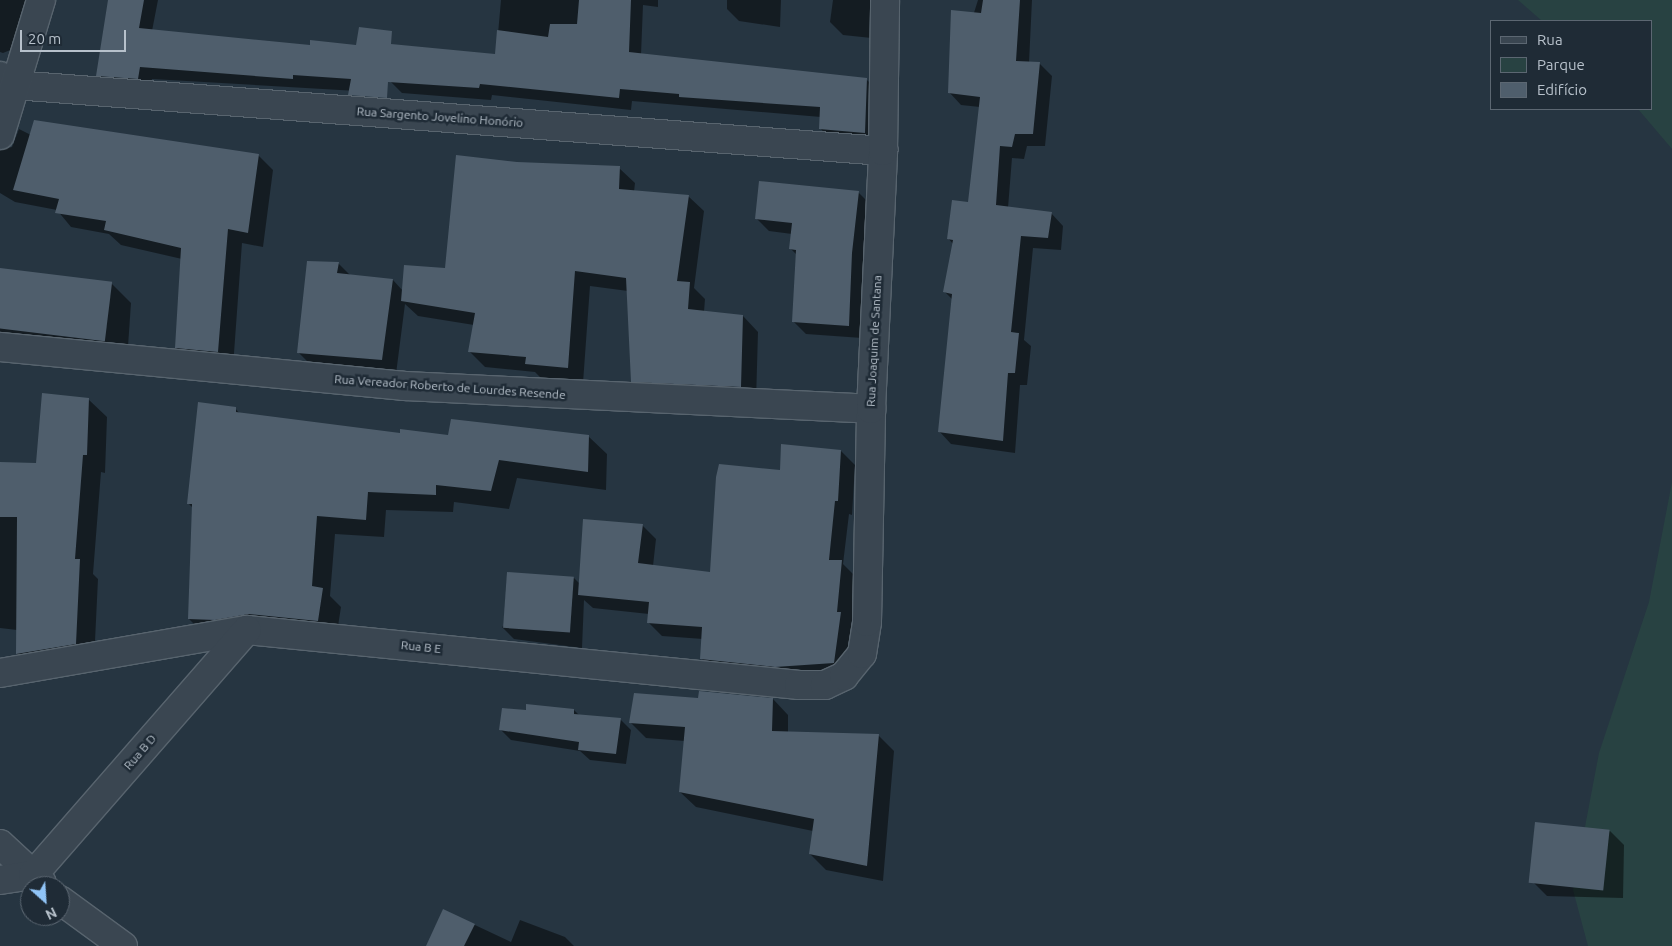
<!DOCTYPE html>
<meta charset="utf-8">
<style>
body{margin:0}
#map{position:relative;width:1672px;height:946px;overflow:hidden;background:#263541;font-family:Ubuntu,sans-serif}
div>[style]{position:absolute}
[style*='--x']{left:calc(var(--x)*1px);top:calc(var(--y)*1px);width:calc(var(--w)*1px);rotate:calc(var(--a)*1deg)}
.green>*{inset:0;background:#284242}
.shadow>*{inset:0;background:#0007}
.building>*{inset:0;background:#4f5e6c;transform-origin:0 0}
.roads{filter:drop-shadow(1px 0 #58646e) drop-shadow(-1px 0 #58646e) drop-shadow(0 1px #58646e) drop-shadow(0 -1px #58646e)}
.street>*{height:28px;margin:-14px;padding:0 14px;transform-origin:14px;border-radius:14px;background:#3a4651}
span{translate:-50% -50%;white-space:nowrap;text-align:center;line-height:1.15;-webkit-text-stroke:5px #1f2b36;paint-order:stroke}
.street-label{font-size:12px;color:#b7c1cb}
.legend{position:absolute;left:1490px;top:20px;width:162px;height:90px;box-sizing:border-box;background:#1f2b36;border:1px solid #5c6772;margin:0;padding:6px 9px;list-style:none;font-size:15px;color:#b7c1cb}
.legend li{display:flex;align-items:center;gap:10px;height:25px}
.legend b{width:25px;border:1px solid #5c6772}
.north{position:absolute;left:20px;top:876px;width:50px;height:50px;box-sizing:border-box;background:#1f2b36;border:1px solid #5c6772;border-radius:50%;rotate:154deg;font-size:14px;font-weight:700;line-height:20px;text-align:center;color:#b7c1cb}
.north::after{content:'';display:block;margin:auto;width:18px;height:22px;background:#90c4f7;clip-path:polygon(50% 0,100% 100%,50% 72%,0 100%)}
.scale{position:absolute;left:20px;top:30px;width:106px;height:22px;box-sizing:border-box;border:2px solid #b7c1cb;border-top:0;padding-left:6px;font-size:15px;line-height:18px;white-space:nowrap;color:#b7c1cb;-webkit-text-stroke:4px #1f2b36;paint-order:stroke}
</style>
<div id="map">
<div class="green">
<div style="clip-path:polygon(1518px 0,1672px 0,1672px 149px,1638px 109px,1651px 109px,1651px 21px,1542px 21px)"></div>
<div style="clip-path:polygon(1672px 482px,1672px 946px,1588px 946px,1573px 890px,1599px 753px,1649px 602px)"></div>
</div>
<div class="shadow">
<div style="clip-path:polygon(0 0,41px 0,25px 44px,3px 53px,0 52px)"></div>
<div style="clip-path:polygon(109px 0,158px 0,152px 31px,311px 47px,345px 45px,357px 91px,152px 79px,150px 91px,109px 87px,97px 75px)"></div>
<div style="clip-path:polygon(501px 0,658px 0,658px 7px,643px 5px,641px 55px,867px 80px,879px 92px,877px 145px,832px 141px,820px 128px,821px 117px,632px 101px,631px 110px,492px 95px,491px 100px,402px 93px,390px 81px,496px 56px)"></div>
<div style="clip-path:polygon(727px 0,781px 0,780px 27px,739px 21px,727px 9px)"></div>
<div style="clip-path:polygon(833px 0,884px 0,881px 39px,843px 35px,830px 22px)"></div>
<div style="clip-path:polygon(978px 0,1032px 0,1029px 63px,1039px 63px,1052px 76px,1045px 146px,1027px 146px,1024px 159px,1012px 158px,1008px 208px,1051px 213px,1063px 226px,1061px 250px,1033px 248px,1024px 340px,1031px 346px,1027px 385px,1020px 385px,1015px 453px,951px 444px,939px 431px,953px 300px,944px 291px,953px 244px,948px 238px,969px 204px,980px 107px,961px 105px,949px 92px)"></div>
<div style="clip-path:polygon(0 125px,5px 130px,0 150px,12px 147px,19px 129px,31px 135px,258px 155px,273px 170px,263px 247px,242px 243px,233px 367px,191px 363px,176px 348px,182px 259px,121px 245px,109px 234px,71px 227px,57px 210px,15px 202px,0 193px)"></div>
<div style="clip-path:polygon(517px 163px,619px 168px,635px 183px,634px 192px,688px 196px,704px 211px,694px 288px,705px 299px,704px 312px,743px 316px,758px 332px,756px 402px,648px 397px,632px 381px,628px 291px,590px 286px,583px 383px,542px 379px,535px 372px,485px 367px,469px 351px,474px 325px,418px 316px,405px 304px,396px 374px,312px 366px,298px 352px,338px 263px,351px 276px,393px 280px,403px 291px,446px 270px)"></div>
<div style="clip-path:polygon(858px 192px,871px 205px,864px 266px,862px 338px,806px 334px,793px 321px,797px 255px,791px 249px,792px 234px,769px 231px,756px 218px)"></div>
<div style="clip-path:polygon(0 269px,111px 283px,131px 303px,127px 361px,0 345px)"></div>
<div style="clip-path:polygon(88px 399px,107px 417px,105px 473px,101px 472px,93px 574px,98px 579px,94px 662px,35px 672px,17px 654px,17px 630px,0 628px,0 463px,37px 465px)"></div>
<div style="clip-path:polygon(235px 408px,240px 414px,401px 435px,588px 436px,607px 454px,606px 490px,517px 478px,509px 509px,454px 502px,453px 512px,386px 510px,384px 537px,335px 534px,330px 596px,341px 607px,336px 639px,207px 637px,189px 619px,193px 508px,188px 503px)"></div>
<div style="clip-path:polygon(841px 451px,855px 465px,852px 515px,849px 514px,843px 564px,855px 576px,850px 674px,716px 673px,702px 659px,703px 639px,662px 636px,648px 622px,649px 614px,593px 608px,584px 600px,582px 648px,514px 639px,502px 627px,574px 578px,580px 584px,642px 525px,656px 539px,653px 566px,711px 573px,781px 471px)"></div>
<div style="clip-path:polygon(773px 699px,788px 715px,788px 733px,878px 735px,894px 751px,883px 881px,826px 870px,810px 854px,813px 831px,696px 807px,680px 792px,685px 741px,646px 738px,630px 722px,700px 700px)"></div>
<div style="clip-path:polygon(574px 710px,580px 716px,620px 719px,631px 730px,626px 764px,590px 760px,580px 751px,511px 740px,501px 730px,527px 712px)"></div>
<div style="clip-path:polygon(1610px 831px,1624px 845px,1623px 898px,1547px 896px,1533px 882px)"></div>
<div style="clip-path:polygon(443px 910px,511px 942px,520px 920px,565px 937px,574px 946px,427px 946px)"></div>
</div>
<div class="building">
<div style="clip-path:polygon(108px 0,144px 0,139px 28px,310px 45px,310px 40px,356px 45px,359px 27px,392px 31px,391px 44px,495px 54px,497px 30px,548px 37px,550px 24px,577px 24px,579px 0,631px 0,629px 52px,867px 78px,865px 133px,819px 129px,820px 107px,679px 97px,679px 94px,620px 89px,619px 98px,480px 84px,479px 88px,388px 82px,387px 98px,348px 95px,351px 79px,293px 75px,293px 79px,140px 67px,138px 79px,96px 76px)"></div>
<div style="clip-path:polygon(983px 0,1020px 0,1016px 61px,1040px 62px,1033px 134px,1015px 134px,1012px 147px,1000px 146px,996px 205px,1052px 212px,1048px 238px,1021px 236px,1011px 332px,1019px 333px,1015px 373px,1008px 373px,1003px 441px,938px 432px,952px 294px,943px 292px,953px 240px,947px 239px,952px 200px,968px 202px,980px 97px,948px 93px,951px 10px,981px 13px)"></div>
<div style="clip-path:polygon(34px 120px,259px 154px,248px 233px,228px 229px,218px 352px,175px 348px,181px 248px,104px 230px,106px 221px,55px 213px,59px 199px,13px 190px)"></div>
<div style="clip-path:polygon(456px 155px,517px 162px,620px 166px,619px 189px,689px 195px,677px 281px,690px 282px,688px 309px,743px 315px,741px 387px,631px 382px,626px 278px,575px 271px,568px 368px,525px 364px,526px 357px,468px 352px,475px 313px,401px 301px,404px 265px,445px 268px)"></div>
<div style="clip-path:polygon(759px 181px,859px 191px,852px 253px,849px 326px,792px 322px,796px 250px,789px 249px,792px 223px,755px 219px)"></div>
<div style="clip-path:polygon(307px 261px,339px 262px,337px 273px,393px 279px,382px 360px,297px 353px)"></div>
<div style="left:0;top:268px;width:113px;height:60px;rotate:7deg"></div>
<div style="clip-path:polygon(42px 393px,89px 398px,87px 455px,83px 455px,75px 559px,80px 559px,76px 644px,16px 654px,17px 517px,0 517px,0 462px,36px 463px)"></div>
<div style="clip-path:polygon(198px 402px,236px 407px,236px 412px,400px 433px,400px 429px,448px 435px,451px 419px,589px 435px,588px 472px,499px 460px,491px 491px,436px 485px,436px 495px,368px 492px,366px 520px,317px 516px,312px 586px,323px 588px,318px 621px,249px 614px,215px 620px,188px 619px,192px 504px,187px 504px)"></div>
<div style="clip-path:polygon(781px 444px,841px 450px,838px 501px,835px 501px,829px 560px,842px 560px,837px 612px,841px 612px,834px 663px,775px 667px,700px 659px,702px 627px,647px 623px,649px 602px,578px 595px,583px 519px,643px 524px,638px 563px,710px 572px,716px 477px,719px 464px,780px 470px)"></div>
<div style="left:507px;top:572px;width:67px;height:56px;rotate:4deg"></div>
<div style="clip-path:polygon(699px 691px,773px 698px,772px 731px,879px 734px,867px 866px,809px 854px,814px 819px,679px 792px,685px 727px,629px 723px,634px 693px,698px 698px)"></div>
<div style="clip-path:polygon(526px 704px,574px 709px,574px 714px,621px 718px,616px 754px,578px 750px,579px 742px,499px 730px,502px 708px,526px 710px)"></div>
<div style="left:1535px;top:822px;width:75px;height:61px;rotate:6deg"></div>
<div style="clip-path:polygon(443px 909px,475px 924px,464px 946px,426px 946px)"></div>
</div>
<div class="roads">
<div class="street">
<div style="--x:0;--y:76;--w:17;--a:33"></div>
<div style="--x:14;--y:85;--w:872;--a:4.34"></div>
<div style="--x:0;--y:135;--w:141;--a:-73.1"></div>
<div style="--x:0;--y:347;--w:406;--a:5.5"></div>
<div style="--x:404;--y:386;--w:468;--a:2.8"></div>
<div style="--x:0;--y:673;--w:251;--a:-9.9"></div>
<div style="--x:247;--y:630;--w:555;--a:5.69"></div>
<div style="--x:799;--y:685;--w:26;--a:0"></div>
<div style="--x:825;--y:685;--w:21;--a:-25"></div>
<div style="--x:844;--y:676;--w:28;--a:-51"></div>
<div style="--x:862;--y:654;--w:32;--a:-81"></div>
<div style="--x:867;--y:622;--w:213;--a:-88.9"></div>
<div style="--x:871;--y:409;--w:258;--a:-87.3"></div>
<div style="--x:883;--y:151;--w:151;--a:-89.2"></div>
<div style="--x:0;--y:844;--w:57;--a:42.9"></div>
<div style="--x:0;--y:880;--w:33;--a:-9"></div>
<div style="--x:33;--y:875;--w:325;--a:-48.9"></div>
<div style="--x:60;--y:900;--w:78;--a:36.1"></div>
</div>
</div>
<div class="street-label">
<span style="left:440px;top:117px;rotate:4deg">Rua Sargento Jovelino Honório</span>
<span style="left:874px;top:341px;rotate:-87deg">Rua Joaquim de Santana</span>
<span style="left:450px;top:387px;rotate:4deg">Rua Vereador Roberto de Lourdes Resende</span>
<span style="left:421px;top:647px;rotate:6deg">Rua B E</span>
<span style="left:140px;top:752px;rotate:-49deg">Rua B D</span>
</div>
<ul class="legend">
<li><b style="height:6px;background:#3a4651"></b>Rua</li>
<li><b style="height:14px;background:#284242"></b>Parque</li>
<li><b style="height:14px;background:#4f5e6c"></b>Edifício</li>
</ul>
<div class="north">N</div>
<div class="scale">20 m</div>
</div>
